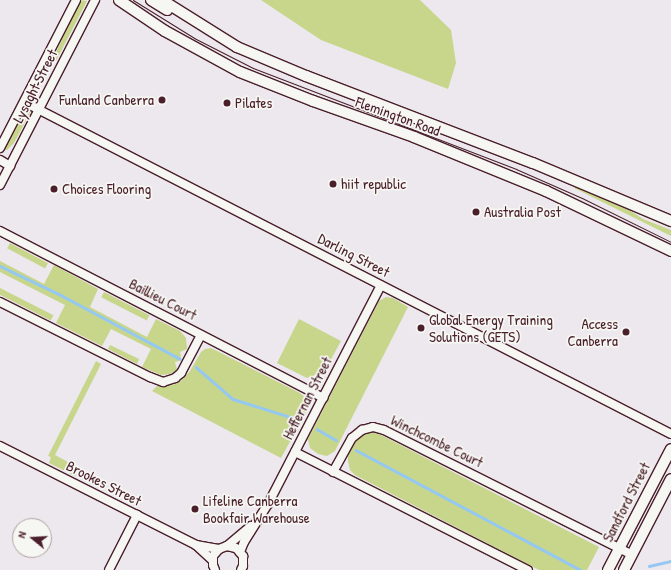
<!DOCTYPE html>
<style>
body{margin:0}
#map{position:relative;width:671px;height:570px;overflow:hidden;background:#ece8ee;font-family:"Patrick Hand",sans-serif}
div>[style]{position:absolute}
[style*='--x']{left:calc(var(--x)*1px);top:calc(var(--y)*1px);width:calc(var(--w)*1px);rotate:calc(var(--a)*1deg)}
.green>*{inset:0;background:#c7d68a;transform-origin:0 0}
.stream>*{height:2.5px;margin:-1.25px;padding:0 1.25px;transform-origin:1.25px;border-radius:1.25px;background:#94c8f2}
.roads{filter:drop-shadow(1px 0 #4a1f2b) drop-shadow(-1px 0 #4a1f2b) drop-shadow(0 1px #4a1f2b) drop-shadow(0 -1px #4a1f2b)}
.minor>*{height:8px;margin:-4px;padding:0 4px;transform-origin:4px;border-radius:4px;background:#f6f6f2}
.major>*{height:10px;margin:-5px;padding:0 5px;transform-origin:5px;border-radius:5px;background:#f6f6f2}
.tram>*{height:1px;margin:-0.5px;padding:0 0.5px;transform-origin:0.5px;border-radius:0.5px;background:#4a1f2b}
.dots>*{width:11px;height:11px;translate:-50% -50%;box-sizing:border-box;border:2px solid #f6f6f2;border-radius:50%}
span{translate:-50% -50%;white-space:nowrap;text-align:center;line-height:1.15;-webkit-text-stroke:3.5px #f6f6f2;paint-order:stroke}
.street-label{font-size:15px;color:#4a1f2b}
.poi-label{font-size:15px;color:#4a1f2b}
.right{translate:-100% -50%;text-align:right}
.left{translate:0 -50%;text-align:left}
.north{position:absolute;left:12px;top:518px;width:40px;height:40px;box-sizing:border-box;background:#f6f6f2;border:1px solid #b1a0a2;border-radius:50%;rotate:288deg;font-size:11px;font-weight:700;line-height:16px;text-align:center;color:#4a1f2b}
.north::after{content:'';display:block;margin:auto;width:14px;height:18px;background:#4a1f2b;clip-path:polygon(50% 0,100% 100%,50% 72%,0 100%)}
</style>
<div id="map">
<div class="green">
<div style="clip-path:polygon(80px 0,87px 1px,56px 61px,53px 59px)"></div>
<div style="clip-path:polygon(261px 0,420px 0,451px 30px,456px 63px,448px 89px,321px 40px)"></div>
<div style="clip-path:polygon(29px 111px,31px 111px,14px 143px,7px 150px,3px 150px,18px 120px)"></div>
<div style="clip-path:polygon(576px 186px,623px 206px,643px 219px,671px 230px,671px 236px,574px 188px)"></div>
<div style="left:10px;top:243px;width:43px;height:6px;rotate:28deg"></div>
<div style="clip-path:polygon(0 261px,44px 284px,54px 265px,98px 289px,90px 307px,147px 337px,156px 319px,180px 331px,186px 338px,187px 349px,180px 352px,181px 356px,179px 361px,175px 362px,177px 370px,170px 374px,161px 375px,142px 367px,151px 349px,111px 329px,102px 346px,56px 323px,65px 305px,0 272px)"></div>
<div style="left:0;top:288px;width:60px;height:6px;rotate:27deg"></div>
<div style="left:104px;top:292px;width:51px;height:6px;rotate:27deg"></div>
<div style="clip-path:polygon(386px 297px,393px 298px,408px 307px,335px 451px,327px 456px,318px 454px,310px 448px,308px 439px,379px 301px)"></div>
<div style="clip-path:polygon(299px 319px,341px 341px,324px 372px,307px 378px,277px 363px)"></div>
<div style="clip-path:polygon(110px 345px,139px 359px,137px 364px,108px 349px)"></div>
<div style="clip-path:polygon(211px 348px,300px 393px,307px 399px,309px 407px,281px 458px,152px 391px,157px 386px,172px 385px,180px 382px,190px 371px,201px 352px,205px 349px)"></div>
<div style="clip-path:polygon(96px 361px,101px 364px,55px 455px,79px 468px,75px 476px,49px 463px,51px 457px,48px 456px)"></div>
<div style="clip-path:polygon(365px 433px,377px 433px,599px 547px,587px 570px,539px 570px,355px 475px,350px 470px,348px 461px,348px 455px,356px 440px)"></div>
</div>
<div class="stream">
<div style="--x:0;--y:266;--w:65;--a:25.4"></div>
<div style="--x:59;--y:294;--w:137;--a:28.2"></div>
<div style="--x:196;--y:367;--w:49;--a:40.9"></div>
<div style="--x:233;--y:399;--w:67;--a:17.4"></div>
<div style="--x:317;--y:429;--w:22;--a:30"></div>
<div style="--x:356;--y:450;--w:255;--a:28.1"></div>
<div style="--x:649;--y:566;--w:23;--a:-13"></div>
</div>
<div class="roads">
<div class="minor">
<div style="--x:24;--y:102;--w:727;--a:27.16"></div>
<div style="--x:0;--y:148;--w:166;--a:-62.8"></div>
<div style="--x:0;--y:160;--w:12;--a:31"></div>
<div style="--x:0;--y:185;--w:208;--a:-62.8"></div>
<div style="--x:0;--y:231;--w:364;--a:27.3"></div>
<div style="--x:0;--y:302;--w:168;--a:26.6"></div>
<div style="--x:150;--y:377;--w:14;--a:21"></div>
<div style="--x:163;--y:382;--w:13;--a:-18"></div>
<div style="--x:175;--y:378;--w:8;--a:-40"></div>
<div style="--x:181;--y:373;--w:43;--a:-62.2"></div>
<div style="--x:0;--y:446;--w:220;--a:26.8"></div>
<div style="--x:196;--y:545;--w:23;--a:43"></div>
<div style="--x:295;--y:452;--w:261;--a:26.9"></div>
<div style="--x:333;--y:472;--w:39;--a:-61"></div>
<div style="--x:352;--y:438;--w:13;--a:-39"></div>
<div style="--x:362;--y:430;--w:11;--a:-15"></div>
<div style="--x:373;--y:427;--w:11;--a:15"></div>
<div style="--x:384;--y:430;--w:278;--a:26.7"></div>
<div style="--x:196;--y:545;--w:23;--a:10"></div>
<div style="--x:227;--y:546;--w:31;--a:-40"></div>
<div style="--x:240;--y:552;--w:11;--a:-68"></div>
<div style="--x:244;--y:542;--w:45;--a:-57.7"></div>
<div style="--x:268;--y:504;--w:246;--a:-62.7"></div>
<div style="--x:109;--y:570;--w:62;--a:-63"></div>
<div style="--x:215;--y:570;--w:5;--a:-112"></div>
<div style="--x:213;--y:565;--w:9;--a:-90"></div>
<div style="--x:213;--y:556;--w:9;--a:-49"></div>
<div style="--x:219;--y:549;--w:9;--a:-21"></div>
<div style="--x:227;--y:546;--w:9;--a:13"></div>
<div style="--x:236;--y:548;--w:11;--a:49"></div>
<div style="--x:243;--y:556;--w:10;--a:90"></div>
<div style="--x:243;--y:566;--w:4;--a:117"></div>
</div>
<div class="major">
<div style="--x:119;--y:0;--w:55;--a:34"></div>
<div style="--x:165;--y:31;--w:85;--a:28.7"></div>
<div style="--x:240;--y:72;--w:79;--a:21.7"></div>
<div style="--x:313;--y:101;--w:107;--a:19.6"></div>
<div style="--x:414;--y:137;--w:143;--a:22.2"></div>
<div style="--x:546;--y:191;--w:139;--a:25.6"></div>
<div style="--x:151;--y:0;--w:19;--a:32"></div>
<div style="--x:162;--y:0;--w:89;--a:32.1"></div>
<div style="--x:237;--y:47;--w:75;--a:22.8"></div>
<div style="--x:306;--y:76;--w:243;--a:21"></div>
<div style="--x:533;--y:163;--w:150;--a:22.8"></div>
<div style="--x:608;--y:570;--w:136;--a:-62.5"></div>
<div style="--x:624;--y:570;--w:102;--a:-62.7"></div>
</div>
</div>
<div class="tram">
<div style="--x:133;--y:0;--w:74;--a:31.8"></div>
<div style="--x:196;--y:39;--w:64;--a:27"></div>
<div style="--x:253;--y:68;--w:282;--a:21"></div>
<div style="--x:516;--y:169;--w:72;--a:23.7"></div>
<div style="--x:582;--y:198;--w:99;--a:26.3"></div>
</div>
<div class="dots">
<div style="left:162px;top:100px;background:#4a1f2b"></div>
<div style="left:227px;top:103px;background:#4a1f2b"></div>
<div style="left:333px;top:184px;background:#4a1f2b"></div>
<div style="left:54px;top:189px;background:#4a1f2b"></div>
<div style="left:476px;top:212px;background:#4a1f2b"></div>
<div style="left:421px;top:328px;background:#4a1f2b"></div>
<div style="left:626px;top:332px;background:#4a1f2b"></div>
<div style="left:195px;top:509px;background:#4a1f2b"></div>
</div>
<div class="street-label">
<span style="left:35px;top:86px;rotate:-63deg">Lysaght Street</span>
<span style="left:398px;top:116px;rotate:20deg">Flemington Road</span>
<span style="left:354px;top:255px;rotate:27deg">Darling Street</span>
<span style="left:163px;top:299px;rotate:27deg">Baillieu Court</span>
<span style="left:307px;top:398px;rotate:-63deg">Heffernan Street</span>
<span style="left:437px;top:441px;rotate:26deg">Winchcombe Court</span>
<span style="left:104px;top:483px;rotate:27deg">Brookes Street</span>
<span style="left:626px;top:502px;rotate:-63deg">Sandford Street</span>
</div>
<div class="poi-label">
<span class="right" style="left:154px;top:100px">Funland Canberra</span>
<span class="left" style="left:235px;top:103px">Pilates</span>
<span class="left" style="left:341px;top:184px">hiit republic</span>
<span class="left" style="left:62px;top:189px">Choices Flooring</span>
<span class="left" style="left:484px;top:212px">Australia Post</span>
<span class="left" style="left:429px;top:328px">Global Energy Training<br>Solutions (GETS)</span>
<span class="right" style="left:618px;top:332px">Access<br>Canberra</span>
<span class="left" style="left:203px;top:509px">Lifeline Canberra<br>Bookfair Warehouse</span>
</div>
<div class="north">N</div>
</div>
